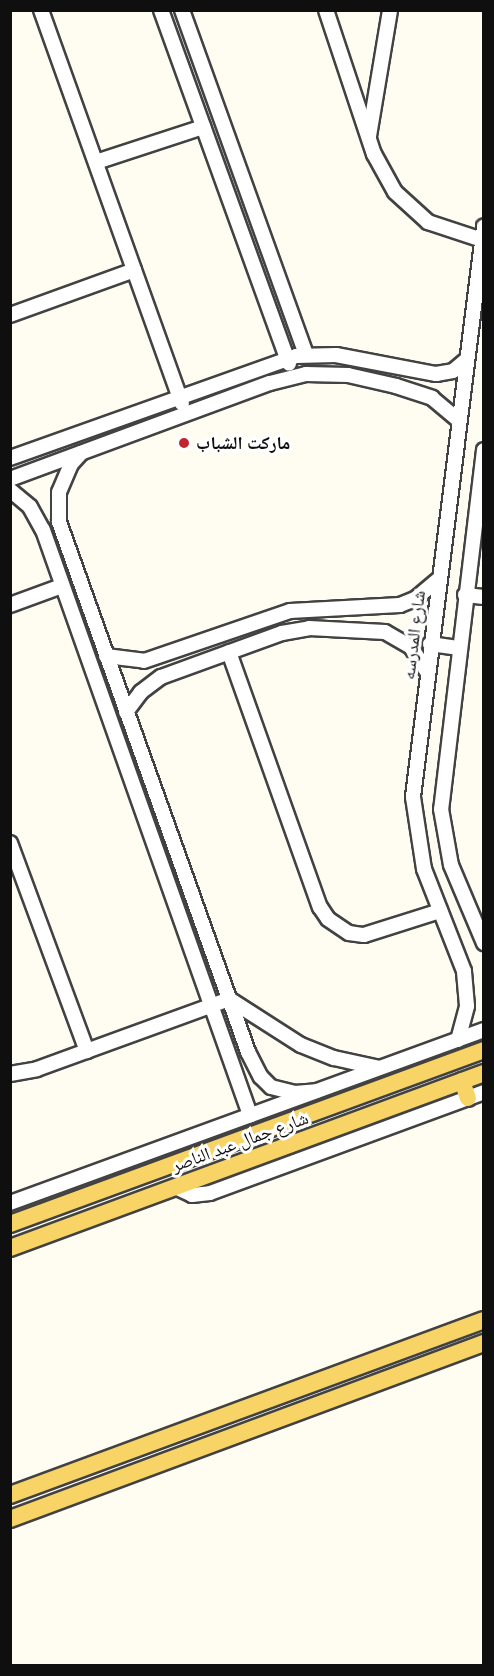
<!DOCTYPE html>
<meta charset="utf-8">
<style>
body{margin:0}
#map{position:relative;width:494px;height:1676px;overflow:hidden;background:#fffcf1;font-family:"Times New Roman","Noto Naskh Arabic",serif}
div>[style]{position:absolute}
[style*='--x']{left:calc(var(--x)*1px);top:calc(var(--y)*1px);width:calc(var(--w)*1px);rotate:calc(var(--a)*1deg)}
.roads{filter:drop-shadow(2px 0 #424242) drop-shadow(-2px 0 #424242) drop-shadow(0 2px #424242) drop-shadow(0 -2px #424242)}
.minor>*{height:14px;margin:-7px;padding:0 7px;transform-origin:7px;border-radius:7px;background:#fff}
.major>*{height:16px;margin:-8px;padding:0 8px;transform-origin:8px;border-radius:8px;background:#f8d467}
.dots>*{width:16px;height:16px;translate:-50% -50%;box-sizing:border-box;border:3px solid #fff;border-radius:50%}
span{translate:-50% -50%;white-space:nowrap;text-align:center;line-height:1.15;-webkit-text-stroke:6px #fff;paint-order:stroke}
.poi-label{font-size:18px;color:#0f0f0f;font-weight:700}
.left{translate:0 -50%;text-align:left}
.street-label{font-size:18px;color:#0f0f0f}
.frame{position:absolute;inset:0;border:12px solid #0f0f0f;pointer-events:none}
</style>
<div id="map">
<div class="roads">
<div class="minor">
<div style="--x:41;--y:10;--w:418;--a:70.3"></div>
<div style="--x:161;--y:10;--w:376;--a:70.1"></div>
<div style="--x:182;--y:10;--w:366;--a:70.2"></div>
<div style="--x:326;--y:10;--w:152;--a:71.6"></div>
<div style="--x:374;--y:154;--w:43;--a:61.1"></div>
<div style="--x:395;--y:192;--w:45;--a:42.3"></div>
<div style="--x:428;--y:222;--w:57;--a:18.4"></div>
<div style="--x:369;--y:136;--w:128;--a:-80.5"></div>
<div style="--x:96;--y:162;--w:113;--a:-18.1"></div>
<div style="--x:10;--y:315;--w:132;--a:-19.9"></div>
<div style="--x:484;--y:450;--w:362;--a:96.8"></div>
<div style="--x:441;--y:809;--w:57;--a:79.9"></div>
<div style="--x:451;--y:865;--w:85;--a:67.1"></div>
<div style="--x:81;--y:453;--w:15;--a:132"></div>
<div style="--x:71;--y:464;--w:30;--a:113"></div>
<div style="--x:59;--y:492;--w:30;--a:90"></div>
<div style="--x:59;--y:522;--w:563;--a:70.37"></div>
<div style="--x:248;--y:1052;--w:28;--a:63"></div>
<div style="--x:261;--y:1077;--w:14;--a:45"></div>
<div style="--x:271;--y:1087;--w:25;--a:14"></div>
<div style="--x:295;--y:1093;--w:21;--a:-5"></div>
<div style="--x:10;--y:458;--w:304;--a:-19.6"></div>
<div style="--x:296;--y:356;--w:40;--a:-1.4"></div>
<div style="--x:336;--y:355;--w:102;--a:10.8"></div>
<div style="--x:436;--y:374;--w:17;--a:-10"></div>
<div style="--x:453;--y:371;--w:17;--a:-40"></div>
<div style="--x:10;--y:479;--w:277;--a:-20.3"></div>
<div style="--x:270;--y:383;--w:37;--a:-14"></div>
<div style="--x:306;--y:374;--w:42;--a:1.4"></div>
<div style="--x:348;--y:375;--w:49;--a:12.9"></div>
<div style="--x:396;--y:386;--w:38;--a:18"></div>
<div style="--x:432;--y:398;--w:35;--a:40"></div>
<div style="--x:10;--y:490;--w:26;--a:40"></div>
<div style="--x:30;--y:507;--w:26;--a:61"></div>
<div style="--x:43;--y:530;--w:621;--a:70.51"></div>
<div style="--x:465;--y:595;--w:19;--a:6"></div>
<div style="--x:10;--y:605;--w:55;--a:-20.1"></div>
<div style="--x:430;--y:644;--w:28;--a:8"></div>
<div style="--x:229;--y:652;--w:271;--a:70.4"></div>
<div style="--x:320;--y:907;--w:14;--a:56"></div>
<div style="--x:328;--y:919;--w:25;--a:34"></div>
<div style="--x:349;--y:933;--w:15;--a:8"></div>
<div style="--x:364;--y:935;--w:80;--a:-17.5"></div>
<div style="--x:106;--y:656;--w:38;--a:7"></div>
<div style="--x:144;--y:661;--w:154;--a:-18.9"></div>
<div style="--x:290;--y:611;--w:110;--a:-3.1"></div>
<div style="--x:400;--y:605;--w:16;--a:-22"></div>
<div style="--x:415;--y:599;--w:31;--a:-40"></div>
<div style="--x:126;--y:712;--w:25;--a:-53"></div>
<div style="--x:141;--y:692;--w:25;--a:-37"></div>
<div style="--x:161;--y:677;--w:129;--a:-20"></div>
<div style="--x:282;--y:633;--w:27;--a:-10"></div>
<div style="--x:309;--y:628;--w:76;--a:3"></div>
<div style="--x:385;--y:632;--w:30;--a:30"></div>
<div style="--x:411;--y:647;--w:30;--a:57"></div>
<div style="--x:10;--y:843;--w:222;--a:69.7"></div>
<div style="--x:458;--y:1040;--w:35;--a:-75"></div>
<div style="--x:467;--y:1006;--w:35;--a:-95"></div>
<div style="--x:464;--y:971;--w:110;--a:-111.4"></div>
<div style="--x:424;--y:869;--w:73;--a:-98.7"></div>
<div style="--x:413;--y:797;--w:575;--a:-82.91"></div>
<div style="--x:10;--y:1074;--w:27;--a:-10"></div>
<div style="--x:37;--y:1069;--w:204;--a:-20"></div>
<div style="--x:229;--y:999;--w:85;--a:32.6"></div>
<div style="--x:301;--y:1045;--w:35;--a:22"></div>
<div style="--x:334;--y:1058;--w:46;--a:12.5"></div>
<div style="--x:175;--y:1187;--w:19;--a:25"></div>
<div style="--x:192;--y:1195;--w:18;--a:-6"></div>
<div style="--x:210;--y:1193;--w:292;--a:-20.2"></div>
<div style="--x:10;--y:1203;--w:505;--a:-20.05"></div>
</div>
<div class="major">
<div style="--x:462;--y:1081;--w:18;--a:71"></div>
<div style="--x:10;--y:1224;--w:505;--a:-20.16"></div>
<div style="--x:10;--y:1248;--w:505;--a:-20.26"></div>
<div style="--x:10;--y:1495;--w:505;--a:-20.26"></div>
<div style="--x:10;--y:1519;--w:506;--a:-20.37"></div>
</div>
</div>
<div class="dots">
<div style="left:184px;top:443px;background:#c0262f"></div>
</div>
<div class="poi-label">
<span class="left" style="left:196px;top:443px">ماركت الشباب</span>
</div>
<div class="street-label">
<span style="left:414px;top:635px;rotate:-83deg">شارع المدرسه</span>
<span style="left:240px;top:1142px;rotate:-20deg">شارع جمال عبد الناصر</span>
</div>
<div class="frame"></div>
</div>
